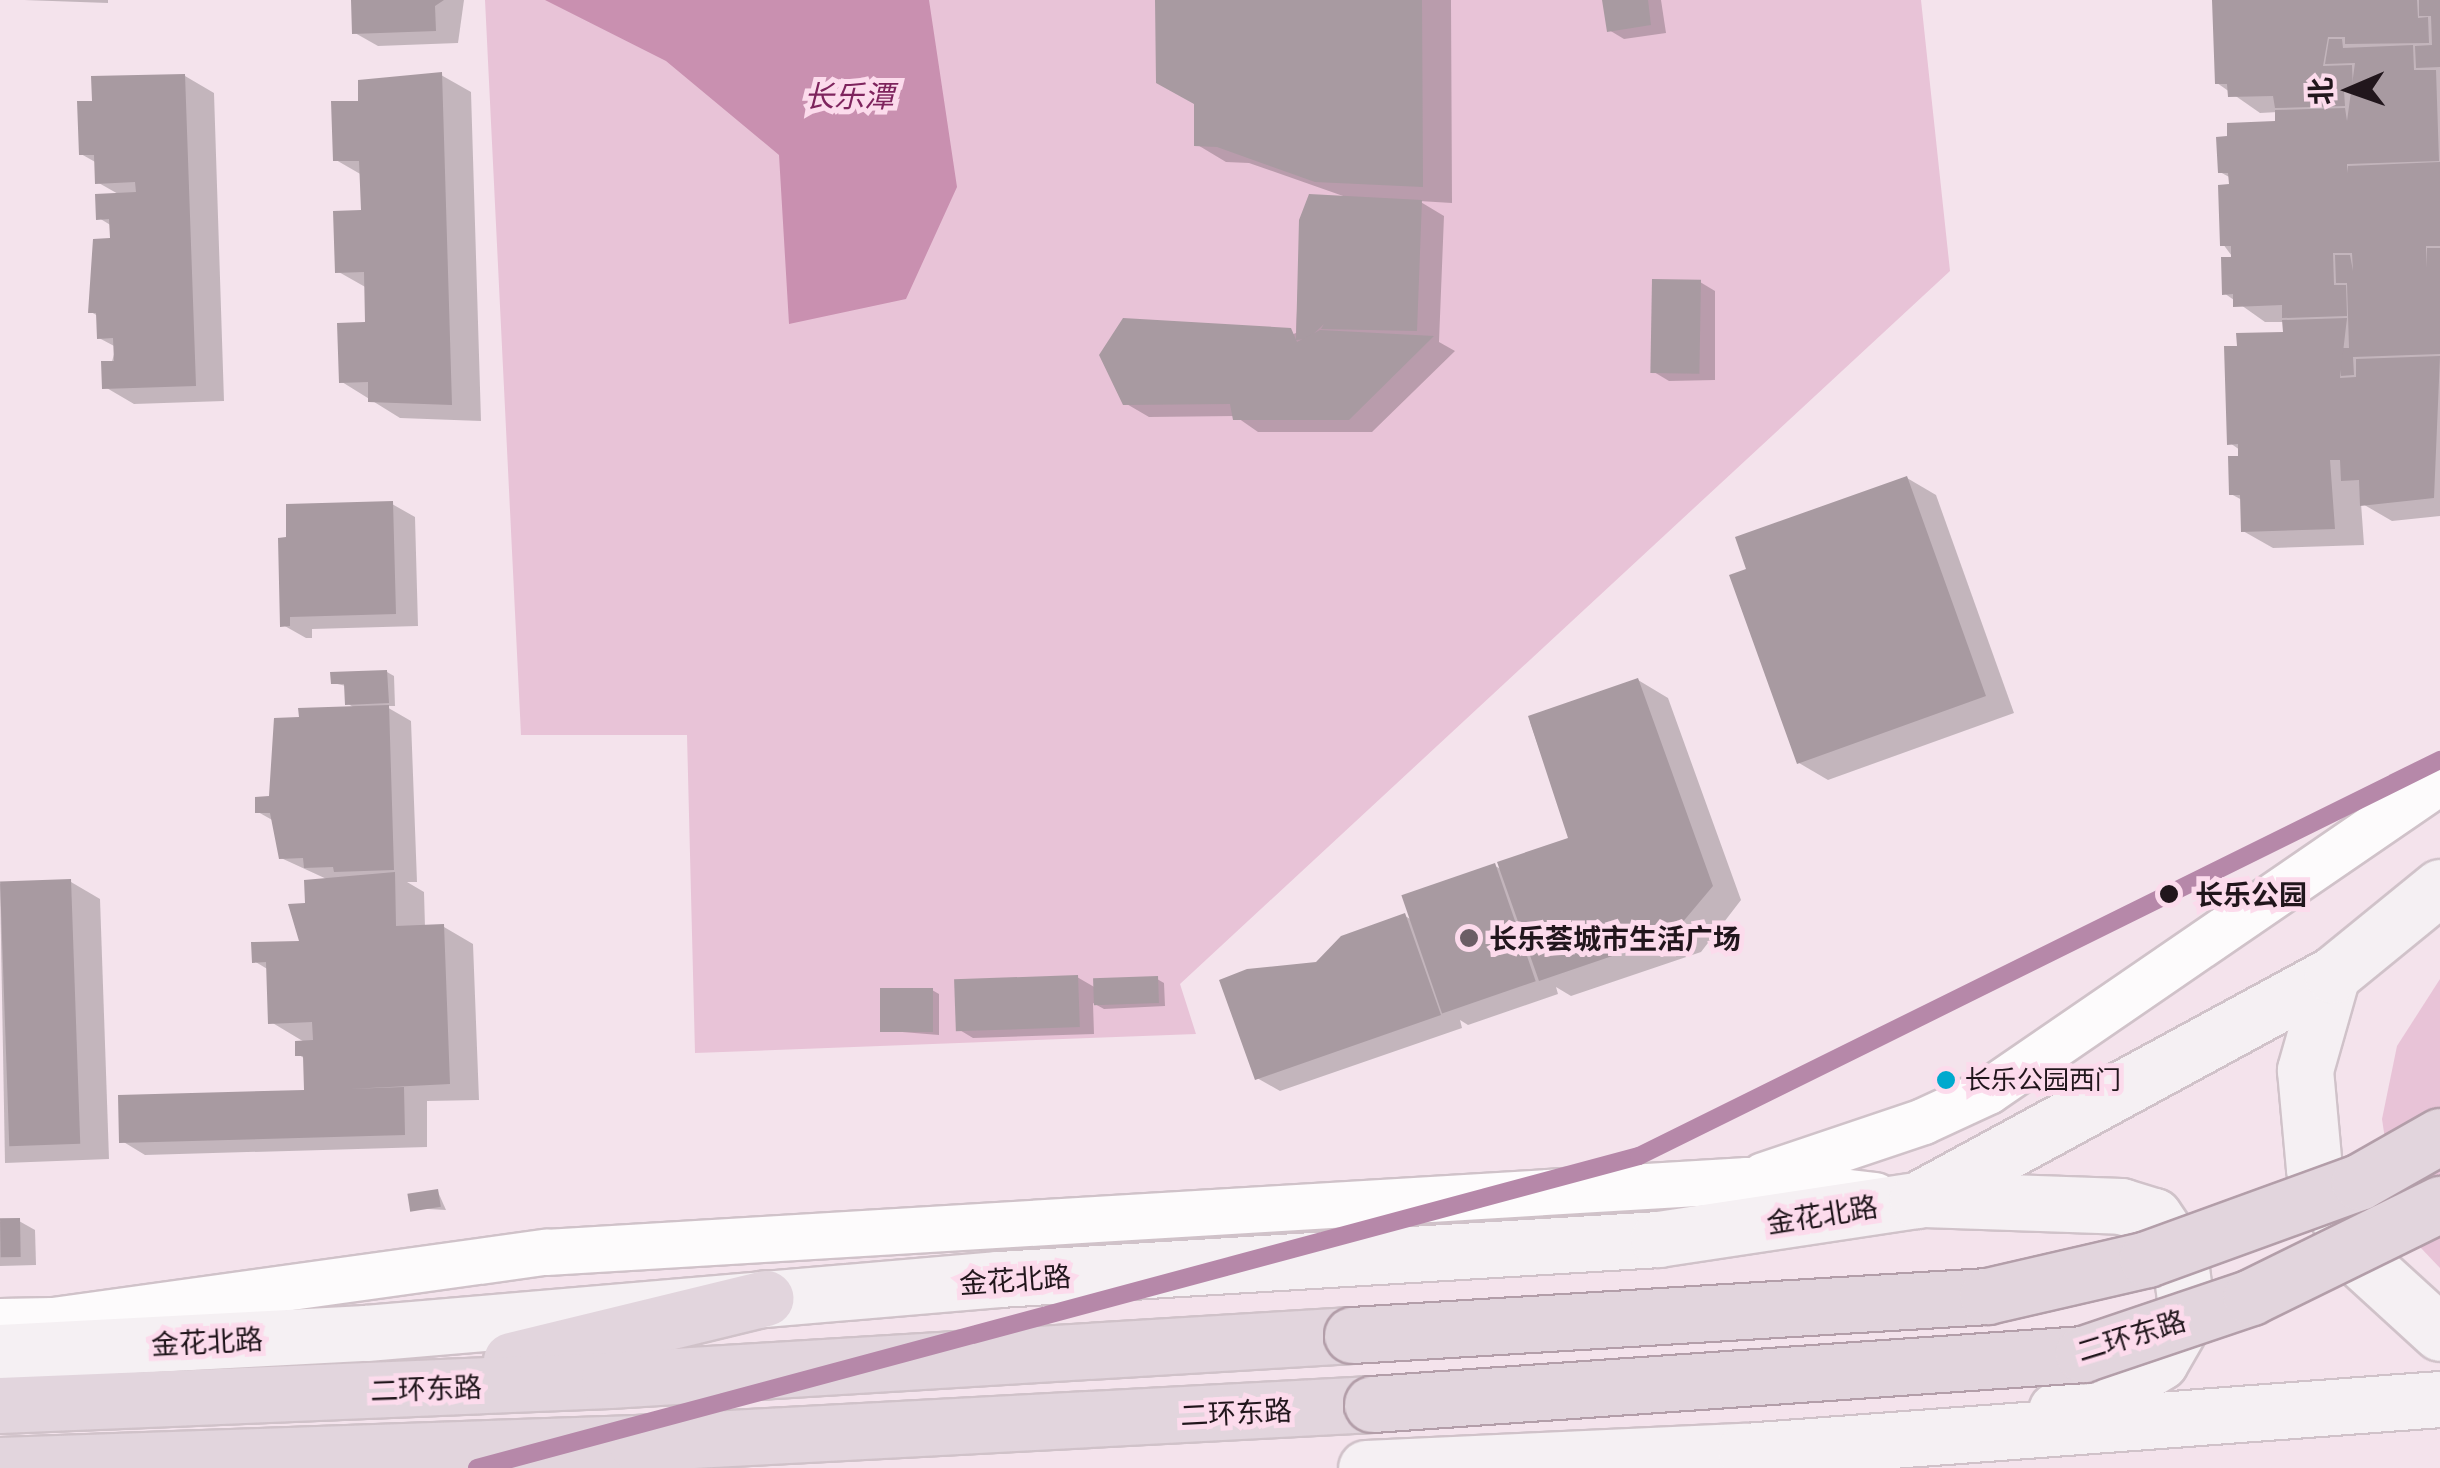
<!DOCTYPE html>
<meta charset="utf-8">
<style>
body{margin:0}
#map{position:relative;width:2440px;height:1468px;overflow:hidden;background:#f4e3ec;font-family:Manrope,"Noto Sans SC",sans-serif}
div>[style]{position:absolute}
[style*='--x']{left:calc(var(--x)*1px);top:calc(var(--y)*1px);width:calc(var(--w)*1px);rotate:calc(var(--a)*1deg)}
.green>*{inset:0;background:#e8c3d7}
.water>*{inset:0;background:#c990b0}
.shadow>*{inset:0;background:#0003}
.building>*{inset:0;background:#a89aa1;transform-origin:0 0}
.roads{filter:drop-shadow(2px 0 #d0c2c9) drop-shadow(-2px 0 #d0c2c9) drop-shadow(0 2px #d0c2c9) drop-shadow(0 -2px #d0c2c9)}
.street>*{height:45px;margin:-22.5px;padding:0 22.5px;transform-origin:22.5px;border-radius:22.5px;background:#fdfbfc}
.secondary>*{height:55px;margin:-27.5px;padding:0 27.5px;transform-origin:27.5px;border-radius:27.5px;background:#f5f0f3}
.highway>*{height:55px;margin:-27.5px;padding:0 27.5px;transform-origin:27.5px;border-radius:27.5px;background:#e2d5dd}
.bridges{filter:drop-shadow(2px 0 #b39ea9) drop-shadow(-2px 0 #b39ea9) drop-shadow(0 2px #b39ea9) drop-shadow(0 -2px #b39ea9)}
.highway-bridge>*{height:55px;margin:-27.5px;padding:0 27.5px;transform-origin:27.5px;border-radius:27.5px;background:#e2d5dd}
.metro-1>*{height:18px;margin:-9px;padding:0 9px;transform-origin:9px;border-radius:9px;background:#b688a9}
.dots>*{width:28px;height:28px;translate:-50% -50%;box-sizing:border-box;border:5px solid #fcdbec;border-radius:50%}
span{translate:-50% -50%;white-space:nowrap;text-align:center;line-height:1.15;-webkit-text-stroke:10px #fcdbec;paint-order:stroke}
.bus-label{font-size:26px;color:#21161c}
.left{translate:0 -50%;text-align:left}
.stop-label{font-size:28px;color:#21161c;font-weight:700}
.poi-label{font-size:28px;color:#21161c;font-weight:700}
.street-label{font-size:28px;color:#21161c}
.water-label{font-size:30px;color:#7e245d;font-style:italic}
.north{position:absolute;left:2300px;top:40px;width:100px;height:100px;-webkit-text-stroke:8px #fcdbec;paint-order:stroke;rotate:268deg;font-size:28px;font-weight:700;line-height:40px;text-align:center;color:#21161c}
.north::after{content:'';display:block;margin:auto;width:35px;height:45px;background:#21161c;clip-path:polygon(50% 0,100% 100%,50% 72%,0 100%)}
</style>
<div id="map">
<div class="green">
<div style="clip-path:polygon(485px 0,1921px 0,1950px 271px,1180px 984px,1196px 1034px,695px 1053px,687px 735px,521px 735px)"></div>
<div style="clip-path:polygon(2440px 979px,2440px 1268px,2420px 1247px,2392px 1186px,2382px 1119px,2397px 1046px)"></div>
</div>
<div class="water">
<div style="clip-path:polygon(545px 0,929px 0,957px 187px,906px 299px,789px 324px,779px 155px,666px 61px)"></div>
</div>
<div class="shadow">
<div style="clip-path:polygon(108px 0,108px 3px,24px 0)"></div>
<div style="clip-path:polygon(354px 0,464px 0,458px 43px,378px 46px,355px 33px)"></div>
<div style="clip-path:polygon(1158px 0,1451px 0,1452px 203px,1419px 201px,1444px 216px,1439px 342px,1455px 351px,1372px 432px,1258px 432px,1235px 416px,1149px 417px,1125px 403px,1296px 333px,1301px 221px,1346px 197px,1249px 163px,1226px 162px,1196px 144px,1196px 104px)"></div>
<div style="clip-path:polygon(1605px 0,1661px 0,1666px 33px,1624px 39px,1609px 30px)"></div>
<div style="clip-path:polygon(2214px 0,2440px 0,2440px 516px,2392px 521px,2361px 503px,2364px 545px,2273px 548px,2243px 531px,2242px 500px,2231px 494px,2240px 450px,2230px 443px,2285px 334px,2285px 322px,2265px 322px,2224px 293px,2234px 259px,2223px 244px,2231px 178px,2220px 172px,2278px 124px,2278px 112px,2260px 113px,2217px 83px)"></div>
<div style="clip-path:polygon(441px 75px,471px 92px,481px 421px,400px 418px,342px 382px,368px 325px,367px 288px,337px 271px,363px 213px,362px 175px,336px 160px,361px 103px)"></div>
<div style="clip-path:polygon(185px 76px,214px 93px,224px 401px,134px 404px,105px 387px,116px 347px,99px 338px,98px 316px,91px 312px,112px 241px,112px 226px,99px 218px,120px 195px,97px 182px,97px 163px,81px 154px,95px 103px)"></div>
<div style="clip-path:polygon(1700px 282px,1715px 291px,1715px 380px,1669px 381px,1654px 372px)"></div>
<div style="clip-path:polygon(1907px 478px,1936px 495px,2014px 713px,1828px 780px,1799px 763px,1749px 571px)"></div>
<div style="clip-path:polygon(392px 504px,415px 517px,418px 626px,312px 629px,312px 638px,306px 638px,283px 625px)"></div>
<div style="clip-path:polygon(387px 672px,394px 676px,395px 706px,385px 706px,411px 721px,417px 882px,407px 882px,424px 892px,425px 927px,444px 927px,473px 944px,479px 1100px,427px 1101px,427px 1147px,145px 1155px,122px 1141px,315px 1092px,305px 1059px,298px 1054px,306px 1043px,271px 1022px,269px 970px,254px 961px,302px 943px,308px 906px,331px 881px,281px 858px,274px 821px,258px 812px,272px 799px,301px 719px,356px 709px,347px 703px,346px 686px,333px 683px)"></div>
<div style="clip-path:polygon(1638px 680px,1668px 698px,1741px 900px,1701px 952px,1571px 996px,1556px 987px,1558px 994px,1468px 1025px,1460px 1020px,1462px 1028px,1280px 1091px,1257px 1078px,1317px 964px,1405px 916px,1414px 921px,1495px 866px,1503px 870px,1571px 840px,1530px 722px)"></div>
<div style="clip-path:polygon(71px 882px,100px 899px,109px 1159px,5px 1163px,0 884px)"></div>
<div style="clip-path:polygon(1077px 977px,1096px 988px,1157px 979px,1164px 983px,1165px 1006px,1104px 1009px,1093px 1003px,1094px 1034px,973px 1038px,958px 1029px)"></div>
<div style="clip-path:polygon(932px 990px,939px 994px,939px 1035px,890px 1031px)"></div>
<div style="clip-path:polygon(438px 1192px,446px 1210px,411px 1208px)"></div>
<div style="clip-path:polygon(19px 1221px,35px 1230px,36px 1265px,0 1266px,0 1222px)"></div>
</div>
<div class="building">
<div style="clip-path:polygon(351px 0,444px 0,435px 6px,436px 31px,352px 34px)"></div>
<div style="clip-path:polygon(1155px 0,1422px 0,1423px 187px,1315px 182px,1217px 147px,1194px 146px,1194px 104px,1156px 83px)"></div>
<div style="clip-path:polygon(1602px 0,1648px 0,1651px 25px,1607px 32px)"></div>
<div style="clip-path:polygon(2212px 0,2417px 0,2418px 18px,2428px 17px,2429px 43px,2345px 44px,2345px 37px,2328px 37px,2323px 66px,2352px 65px,2353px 91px,2344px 91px,2345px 106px,2275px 108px,2273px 96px,2228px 97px,2227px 84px,2215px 84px)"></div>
<div style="clip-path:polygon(2419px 0,2440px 0,2440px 67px,2416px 68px,2415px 46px,2432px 45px,2431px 16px,2419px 16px)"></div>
<div style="clip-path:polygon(2329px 39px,2342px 39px,2343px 48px,2413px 45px,2414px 70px,2436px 70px,2439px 161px,2347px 164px,2347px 173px,2348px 166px,2440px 162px,2440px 246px,2426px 246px,2426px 268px,2427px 248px,2440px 248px,2440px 354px,2353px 357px,2354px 375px,2341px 376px,2340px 348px,2349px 348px,2347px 283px,2336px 283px,2335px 255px,2350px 255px,2353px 271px,2352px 253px,2333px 253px,2334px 285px,2346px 285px,2347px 316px,2282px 318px,2282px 305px,2233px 307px,2233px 294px,2222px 295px,2221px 257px,2231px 257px,2231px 246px,2220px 246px,2218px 185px,2229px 184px,2228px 173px,2218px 173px,2216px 137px,2227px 136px,2227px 123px,2275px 121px,2275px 110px,2345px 108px,2347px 121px,2355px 63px,2325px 64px)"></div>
<div style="clip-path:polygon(442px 72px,452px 405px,368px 402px,368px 382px,339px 383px,337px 323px,365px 322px,364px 272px,335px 273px,333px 211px,361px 210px,359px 161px,333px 161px,331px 101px,358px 101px,358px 80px)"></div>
<div style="clip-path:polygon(185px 74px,196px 386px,102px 389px,101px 361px,114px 361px,113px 338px,97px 339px,96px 313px,88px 313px,93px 239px,110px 238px,109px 219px,96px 220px,95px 194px,136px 192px,135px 182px,95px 184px,94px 155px,79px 155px,77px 101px,92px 101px,91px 76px)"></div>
<div style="clip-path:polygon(1309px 194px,1422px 200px,1417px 331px,1321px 329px,1324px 324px,1308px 339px,1296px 340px,1299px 220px)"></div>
<div style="left:1652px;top:279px;width:49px;height:94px;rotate:1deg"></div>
<div style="clip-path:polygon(1123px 318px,1291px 328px,1297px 342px,1320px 330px,1434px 336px,1349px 420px,1233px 420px,1230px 404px,1123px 405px,1099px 355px)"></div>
<div style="clip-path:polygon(2347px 318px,2340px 378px,2356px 377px,2356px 359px,2440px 356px,2434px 498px,2360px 506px,2359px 480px,2341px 481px,2340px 460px,2330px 460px,2335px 529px,2241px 532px,2240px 495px,2229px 495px,2228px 456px,2238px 456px,2238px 444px,2227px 445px,2224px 346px,2237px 346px,2236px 333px,2283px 332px,2282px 320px)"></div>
<div style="clip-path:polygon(1907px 476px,1986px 696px,1797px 764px,1729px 575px,1746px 569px,1735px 537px)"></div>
<div style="clip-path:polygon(393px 501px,396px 614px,290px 617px,290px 626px,280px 627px,278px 538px,286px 537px,286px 504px)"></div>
<div style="clip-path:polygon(387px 670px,389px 703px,345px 705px,344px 684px,331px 684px,330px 672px)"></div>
<div style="clip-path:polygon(1638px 678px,1713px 886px,1671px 936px,1539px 981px,1497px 862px,1568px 838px,1528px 716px)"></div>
<div style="clip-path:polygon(389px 705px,394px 870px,334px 872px,333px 867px,304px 868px,303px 858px,279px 859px,270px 813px,255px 813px,255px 797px,269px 796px,274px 718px,299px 717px,298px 708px)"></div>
<div style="left:1495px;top:863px;width:125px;height:99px;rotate:71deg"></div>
<div style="clip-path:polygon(395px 872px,396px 926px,444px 924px,450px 1084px,349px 1089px,404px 1087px,405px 1135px,119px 1143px,118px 1095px,304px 1090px,303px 1056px,295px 1056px,295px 1041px,313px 1040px,312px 1022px,268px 1024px,266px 962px,252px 963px,251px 942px,299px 941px,288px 904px,305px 903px,304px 880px)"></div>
<div style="left:71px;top:879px;width:265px;height:71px;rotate:88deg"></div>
<div style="clip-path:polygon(1405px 913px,1441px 1015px,1255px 1080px,1219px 980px,1247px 969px,1316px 962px,1341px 936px)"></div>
<div style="left:1078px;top:975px;width:52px;height:124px;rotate:88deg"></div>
<div style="left:1158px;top:976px;width:27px;height:65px;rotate:88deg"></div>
<div style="left:933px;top:988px;width:44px;height:53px;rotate:90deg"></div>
<div style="left:438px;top:1189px;width:18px;height:31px;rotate:81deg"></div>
<div style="left:20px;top:1218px;width:39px;height:20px;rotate:89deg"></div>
</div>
<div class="roads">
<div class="street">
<div style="--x:1763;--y:1175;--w:169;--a:-18.6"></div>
<div style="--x:1923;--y:1121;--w:72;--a:-24.8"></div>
<div style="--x:1988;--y:1091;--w:548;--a:-34.44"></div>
<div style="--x:0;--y:1321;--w:53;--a:-1.1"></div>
<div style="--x:53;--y:1320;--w:498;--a:-7.9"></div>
<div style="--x:546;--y:1252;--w:1203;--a:-3.43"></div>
<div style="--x:1747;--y:1180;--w:129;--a:6.7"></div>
</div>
<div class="secondary">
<div style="--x:2332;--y:975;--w:99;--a:105.9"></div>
<div style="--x:2305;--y:1070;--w:99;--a:84.8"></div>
<div style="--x:2314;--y:1169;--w:99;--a:63.7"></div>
<div style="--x:2358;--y:1258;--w:111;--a:42.4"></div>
<div style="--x:1924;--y:1199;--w:197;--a:2"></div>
<div style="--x:2121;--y:1206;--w:34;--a:17"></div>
<div style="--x:2154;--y:1216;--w:45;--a:56"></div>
<div style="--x:2179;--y:1253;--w:63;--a:82.6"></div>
<div style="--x:2187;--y:1315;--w:54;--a:119.9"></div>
<div style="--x:2160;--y:1362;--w:62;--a:148.1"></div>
<div style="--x:2107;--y:1395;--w:53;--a:163.6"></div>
<div style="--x:0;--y:1352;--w:366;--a:-3"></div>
<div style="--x:366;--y:1333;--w:635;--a:-4.88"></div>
<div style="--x:999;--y:1279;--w:660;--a:-3.47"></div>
<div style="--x:1658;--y:1239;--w:262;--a:-8.6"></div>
<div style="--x:1917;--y:1200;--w:472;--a:-28.5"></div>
<div style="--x:2332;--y:975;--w:139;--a:-39.2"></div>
<div style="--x:1366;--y:1468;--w:379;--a:-2.6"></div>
<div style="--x:1745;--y:1451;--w:697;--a:-4.28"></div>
</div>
<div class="highway">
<div style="--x:511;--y:1360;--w:262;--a:-13.7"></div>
<div style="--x:0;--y:1405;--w:610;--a:-2.35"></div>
<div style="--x:609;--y:1380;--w:744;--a:-3.47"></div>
<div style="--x:0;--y:1465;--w:636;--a:-1.98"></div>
<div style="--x:636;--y:1443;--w:737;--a:-3.03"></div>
</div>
</div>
<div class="bridges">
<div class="highway-bridge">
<div style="--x:1352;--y:1335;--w:636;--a:-3.51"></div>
<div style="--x:1987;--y:1296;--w:164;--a:-13"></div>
<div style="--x:2147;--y:1259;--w:226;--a:-20"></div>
<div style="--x:2359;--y:1182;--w:93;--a:-29.6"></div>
<div style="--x:1372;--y:1404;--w:713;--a:-4.02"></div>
<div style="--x:2083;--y:1354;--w:177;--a:-18.7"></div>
<div style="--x:2251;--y:1297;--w:211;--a:-26.2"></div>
</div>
</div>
<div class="metro-1">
<div style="--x:477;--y:1468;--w:1203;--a:-15.03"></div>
<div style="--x:1639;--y:1156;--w:894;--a:-26.31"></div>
</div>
<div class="dots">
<div style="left:2169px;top:894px;background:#21161c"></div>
<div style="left:1469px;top:938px;background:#6b5e65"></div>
<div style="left:1946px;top:1080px;background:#00a9ce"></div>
</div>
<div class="bus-label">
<span class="left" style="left:1965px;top:1080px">长乐公园西门</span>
</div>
<div class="stop-label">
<span class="left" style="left:2195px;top:894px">长乐公园</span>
</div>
<div class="poi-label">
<span class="left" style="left:1489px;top:938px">长乐荟城市生活广场</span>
</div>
<div class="street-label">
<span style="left:1822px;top:1214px;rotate:-9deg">金花北路</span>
<span style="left:1015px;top:1279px;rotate:-4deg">金花北路</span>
<span style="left:2131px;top:1335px;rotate:-17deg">二环东路</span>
<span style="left:207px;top:1341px;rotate:-3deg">金花北路</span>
<span style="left:426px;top:1388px;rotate:-2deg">二环东路</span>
<span style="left:1236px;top:1412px;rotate:-3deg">二环东路</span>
</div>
<div class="water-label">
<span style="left:849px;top:96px">长乐潭</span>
</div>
<div class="north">北</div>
</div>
